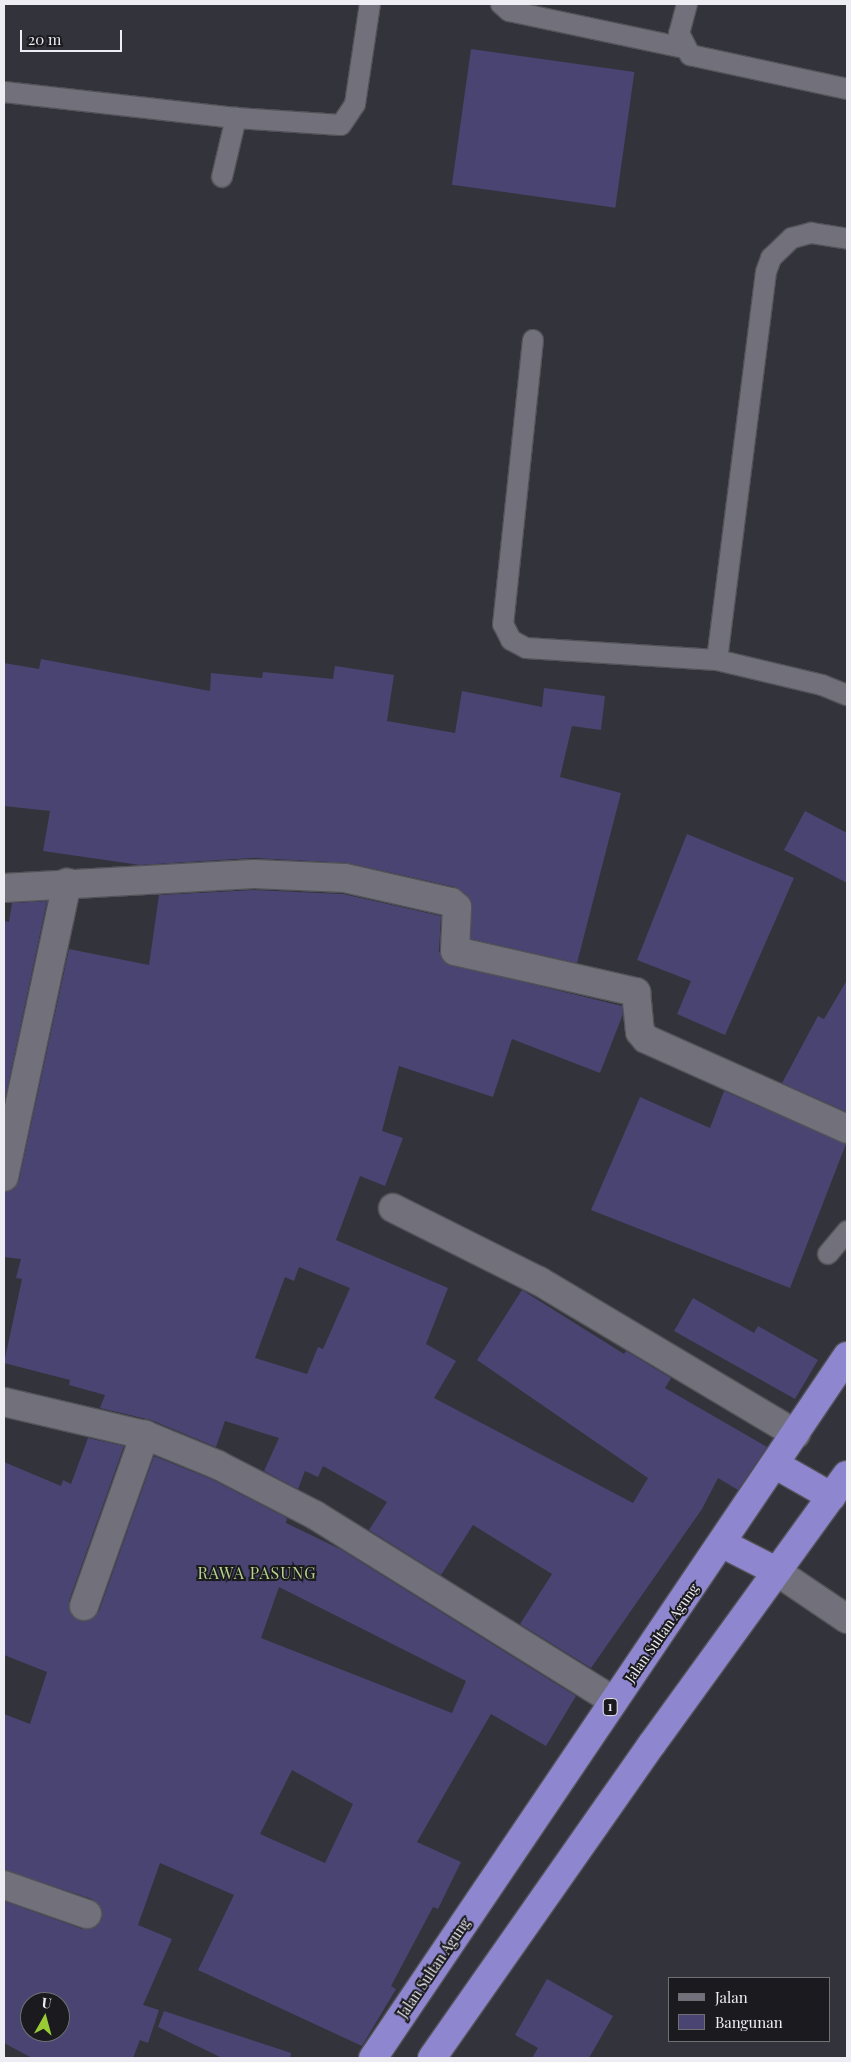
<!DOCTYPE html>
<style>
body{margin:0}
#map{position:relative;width:851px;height:2062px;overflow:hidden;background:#33333b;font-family:"Playfair Display",serif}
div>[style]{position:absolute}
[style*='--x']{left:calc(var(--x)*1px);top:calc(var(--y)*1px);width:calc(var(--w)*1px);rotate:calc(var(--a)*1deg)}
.building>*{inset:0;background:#494471;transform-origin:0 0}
.roads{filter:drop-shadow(1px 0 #525258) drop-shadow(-1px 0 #525258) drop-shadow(0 1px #525258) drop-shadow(0 -1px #525258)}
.service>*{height:20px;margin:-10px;padding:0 10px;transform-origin:10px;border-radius:10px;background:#72717b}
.minor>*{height:28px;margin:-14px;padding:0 14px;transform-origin:14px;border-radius:14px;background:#72717b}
.trunk>*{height:28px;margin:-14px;padding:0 14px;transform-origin:14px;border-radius:14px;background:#8e86ce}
span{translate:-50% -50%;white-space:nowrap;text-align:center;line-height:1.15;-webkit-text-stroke:4px #1b1b1f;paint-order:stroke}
.shield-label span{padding:1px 4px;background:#1b1b1f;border:1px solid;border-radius:4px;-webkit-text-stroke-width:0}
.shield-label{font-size:12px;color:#ededf3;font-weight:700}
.street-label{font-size:14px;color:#ededf3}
.quarter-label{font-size:16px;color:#b7d48d;letter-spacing:1px}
.frame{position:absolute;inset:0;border:5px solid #ededf3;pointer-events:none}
.legend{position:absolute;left:668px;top:1977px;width:162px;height:65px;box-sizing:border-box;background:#1b1b1f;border:1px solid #6f6f74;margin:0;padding:6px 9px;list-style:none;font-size:15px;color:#ededf3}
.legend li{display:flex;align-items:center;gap:10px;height:25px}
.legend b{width:25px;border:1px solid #6f6f74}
.north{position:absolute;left:20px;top:1992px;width:50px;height:50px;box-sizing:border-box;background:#1b1b1f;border:1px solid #6f6f74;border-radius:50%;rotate:7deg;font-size:14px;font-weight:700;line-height:20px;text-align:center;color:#ededf3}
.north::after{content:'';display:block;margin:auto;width:18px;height:22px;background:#99cb35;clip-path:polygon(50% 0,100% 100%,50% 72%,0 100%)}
.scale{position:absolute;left:20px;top:30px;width:102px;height:22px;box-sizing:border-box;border:2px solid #ededf3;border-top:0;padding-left:6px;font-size:15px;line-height:18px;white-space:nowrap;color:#ededf3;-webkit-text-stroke:4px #1b1b1f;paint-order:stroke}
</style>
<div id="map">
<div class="building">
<div style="left:471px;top:49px;width:165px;height:137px;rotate:8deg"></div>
<div style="clip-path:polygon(41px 659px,210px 691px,211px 673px,262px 678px,263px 672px,333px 679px,335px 666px,394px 675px,387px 721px,455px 733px,462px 691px,542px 707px,544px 688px,605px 696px,601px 730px,572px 726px,560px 777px,621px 793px,577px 963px,471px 939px,471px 901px,455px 887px,348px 863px,253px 858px,140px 865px,43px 851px,50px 811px,4px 806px,4px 663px,39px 669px)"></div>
<div style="clip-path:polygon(805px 811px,847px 833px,847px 883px,784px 850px)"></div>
<div style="clip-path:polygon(687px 834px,794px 878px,725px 1035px,677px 1014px,691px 981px,637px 960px)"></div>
<div style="clip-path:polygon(evenodd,254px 890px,343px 894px,441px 916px,439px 951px,445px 963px,622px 1006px,623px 1014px,600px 1073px,512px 1039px,493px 1097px,399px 1066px,382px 1131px,403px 1138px,385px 1186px,360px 1176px,336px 1240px,448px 1288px,426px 1344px,456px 1361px,434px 1398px,633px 1503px,648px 1478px,477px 1360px,522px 1290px,624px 1354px,626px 1351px,671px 1378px,665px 1388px,767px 1447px,738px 1490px,718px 1478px,702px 1509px,591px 1668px,520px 1624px,552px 1574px,473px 1525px,441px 1575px,369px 1530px,387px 1502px,323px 1466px,318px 1477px,305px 1471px,298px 1489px,264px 1471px,279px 1438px,225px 1421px,216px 1447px,151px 1420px,100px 1408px,105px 1395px,69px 1385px,70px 1380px,4px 1363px,22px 1279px,16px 1278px,21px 1259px,4px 1257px,4px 1192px,15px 1188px,19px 1180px,69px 949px,149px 965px,159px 895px,254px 890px,299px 1267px,350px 1288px,323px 1349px,318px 1347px,307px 1374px,255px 1358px,285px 1277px,294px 1281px,299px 1267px)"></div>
<div style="clip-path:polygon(47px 901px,4px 1104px,4px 921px,9px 922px,12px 903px)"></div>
<div style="clip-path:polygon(847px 980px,847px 1112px,782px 1083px,818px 1016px,824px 1019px)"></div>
<div style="clip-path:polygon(724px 1091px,846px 1144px,790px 1288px,591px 1210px,640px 1097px,710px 1128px)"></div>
<div style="clip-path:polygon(693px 1298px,754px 1333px,758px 1326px,818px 1360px,795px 1399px,674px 1331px)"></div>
<div style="clip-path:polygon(evenodd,88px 1438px,124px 1446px,69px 1601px,69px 1609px,78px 1620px,87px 1621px,99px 1611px,154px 1456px,211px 1479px,287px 1518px,286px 1523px,340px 1549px,576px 1696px,546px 1746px,491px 1714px,417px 1842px,461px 1862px,438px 1909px,433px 1907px,391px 1986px,396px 1989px,362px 2046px,198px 1970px,234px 1895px,160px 1863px,138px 1925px,172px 1939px,143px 2005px,159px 2010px,148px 2043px,140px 2040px,133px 2058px,32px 2058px,4px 2043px,4px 1901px,82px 1929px,97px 1926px,102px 1912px,92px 1899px,4px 1870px,4px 1714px,30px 1724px,47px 1672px,4px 1655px,4px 1462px,61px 1486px,63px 1480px,71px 1484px,88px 1438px,279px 1587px,466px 1681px,452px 1713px,261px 1638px,279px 1587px,88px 1438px,292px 1770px,353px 1804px,325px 1863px,260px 1834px,292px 1770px,88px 1438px,30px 2002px,60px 2002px,60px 2032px,30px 2032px,30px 2002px)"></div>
<div style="clip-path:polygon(547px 1979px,613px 2016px,589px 2058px,532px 2058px,538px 2048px,515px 2035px)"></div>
<div style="clip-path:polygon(164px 2011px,291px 2053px,290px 2058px,222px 2058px,158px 2027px)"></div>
</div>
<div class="roads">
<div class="service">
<div style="--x:501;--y:4;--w:11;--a:41"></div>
<div style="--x:509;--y:11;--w:179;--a:11.9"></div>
<div style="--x:687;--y:4;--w:30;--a:105"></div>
<div style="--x:679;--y:33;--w:25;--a:63"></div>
<div style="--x:690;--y:55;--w:161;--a:12.2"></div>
<div style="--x:4;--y:92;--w:233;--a:6.4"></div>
<div style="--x:236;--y:118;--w:105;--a:3.8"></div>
<div style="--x:341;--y:125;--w:25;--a:-56"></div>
<div style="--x:355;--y:104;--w:101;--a:-81.5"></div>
<div style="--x:222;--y:177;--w:61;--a:-76.7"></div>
<div style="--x:533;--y:340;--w:286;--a:96"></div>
<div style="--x:503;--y:624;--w:18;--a:63"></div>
<div style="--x:511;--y:640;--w:17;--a:28"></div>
<div style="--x:526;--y:648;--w:191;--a:3.6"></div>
<div style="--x:717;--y:660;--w:108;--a:13.4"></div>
<div style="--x:822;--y:685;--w:27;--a:22"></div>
<div style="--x:717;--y:660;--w:391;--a:-82.8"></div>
<div style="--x:766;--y:272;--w:15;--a:-70"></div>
<div style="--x:771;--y:258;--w:29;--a:-44"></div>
<div style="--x:792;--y:238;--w:20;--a:-15"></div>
<div style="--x:811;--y:233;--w:36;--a:9"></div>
<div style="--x:828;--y:1254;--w:30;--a:-50"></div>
</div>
<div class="minor">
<div style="--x:4;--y:888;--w:250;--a:-3.2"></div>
<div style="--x:254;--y:874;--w:91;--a:2.5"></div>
<div style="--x:345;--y:878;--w:109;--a:12.8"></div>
<div style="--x:451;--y:902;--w:8;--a:40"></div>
<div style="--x:457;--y:907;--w:44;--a:92.6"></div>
<div style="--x:455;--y:951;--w:186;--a:12.8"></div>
<div style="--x:636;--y:992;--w:40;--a:84.3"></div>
<div style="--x:640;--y:1032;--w:9;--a:49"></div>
<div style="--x:646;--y:1039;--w:220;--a:24.1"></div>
<div style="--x:4;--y:1177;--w:301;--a:-77.9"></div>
<div style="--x:393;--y:1208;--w:163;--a:26.6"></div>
<div style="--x:539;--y:1281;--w:299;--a:30.8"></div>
<div style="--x:4;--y:1402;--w:145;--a:13.2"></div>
<div style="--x:145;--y:1435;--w:79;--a:22.3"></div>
<div style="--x:218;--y:1465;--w:109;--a:27.3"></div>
<div style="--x:315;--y:1515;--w:352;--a:31.9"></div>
<div style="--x:776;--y:1571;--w:86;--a:34.1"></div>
<div style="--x:84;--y:1606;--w:182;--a:-70.4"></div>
<div style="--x:4;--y:1885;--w:88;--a:19.3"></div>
</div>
<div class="trunk">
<div style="--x:776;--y:1465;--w:64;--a:29.7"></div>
<div style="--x:723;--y:1544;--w:59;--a:27"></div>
<div style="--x:373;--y:2058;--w:847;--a:-55.97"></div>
<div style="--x:432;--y:2058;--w:383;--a:-55"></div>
<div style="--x:652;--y:1744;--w:332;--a:-54.1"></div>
</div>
</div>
<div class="shield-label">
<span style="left:610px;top:1707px">1</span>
</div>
<div class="street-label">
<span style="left:662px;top:1633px;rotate:-55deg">Jalan Sultan Agung</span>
<span style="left:434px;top:1968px;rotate:-56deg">Jalan Sultan Agung</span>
</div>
<div class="quarter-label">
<span style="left:257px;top:1573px">RAWA PASUNG</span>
</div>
<div class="frame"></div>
<ul class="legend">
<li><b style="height:6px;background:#72717b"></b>Jalan</li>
<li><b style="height:14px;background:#494471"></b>Bangunan</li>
</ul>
<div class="north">U</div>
<div class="scale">20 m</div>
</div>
